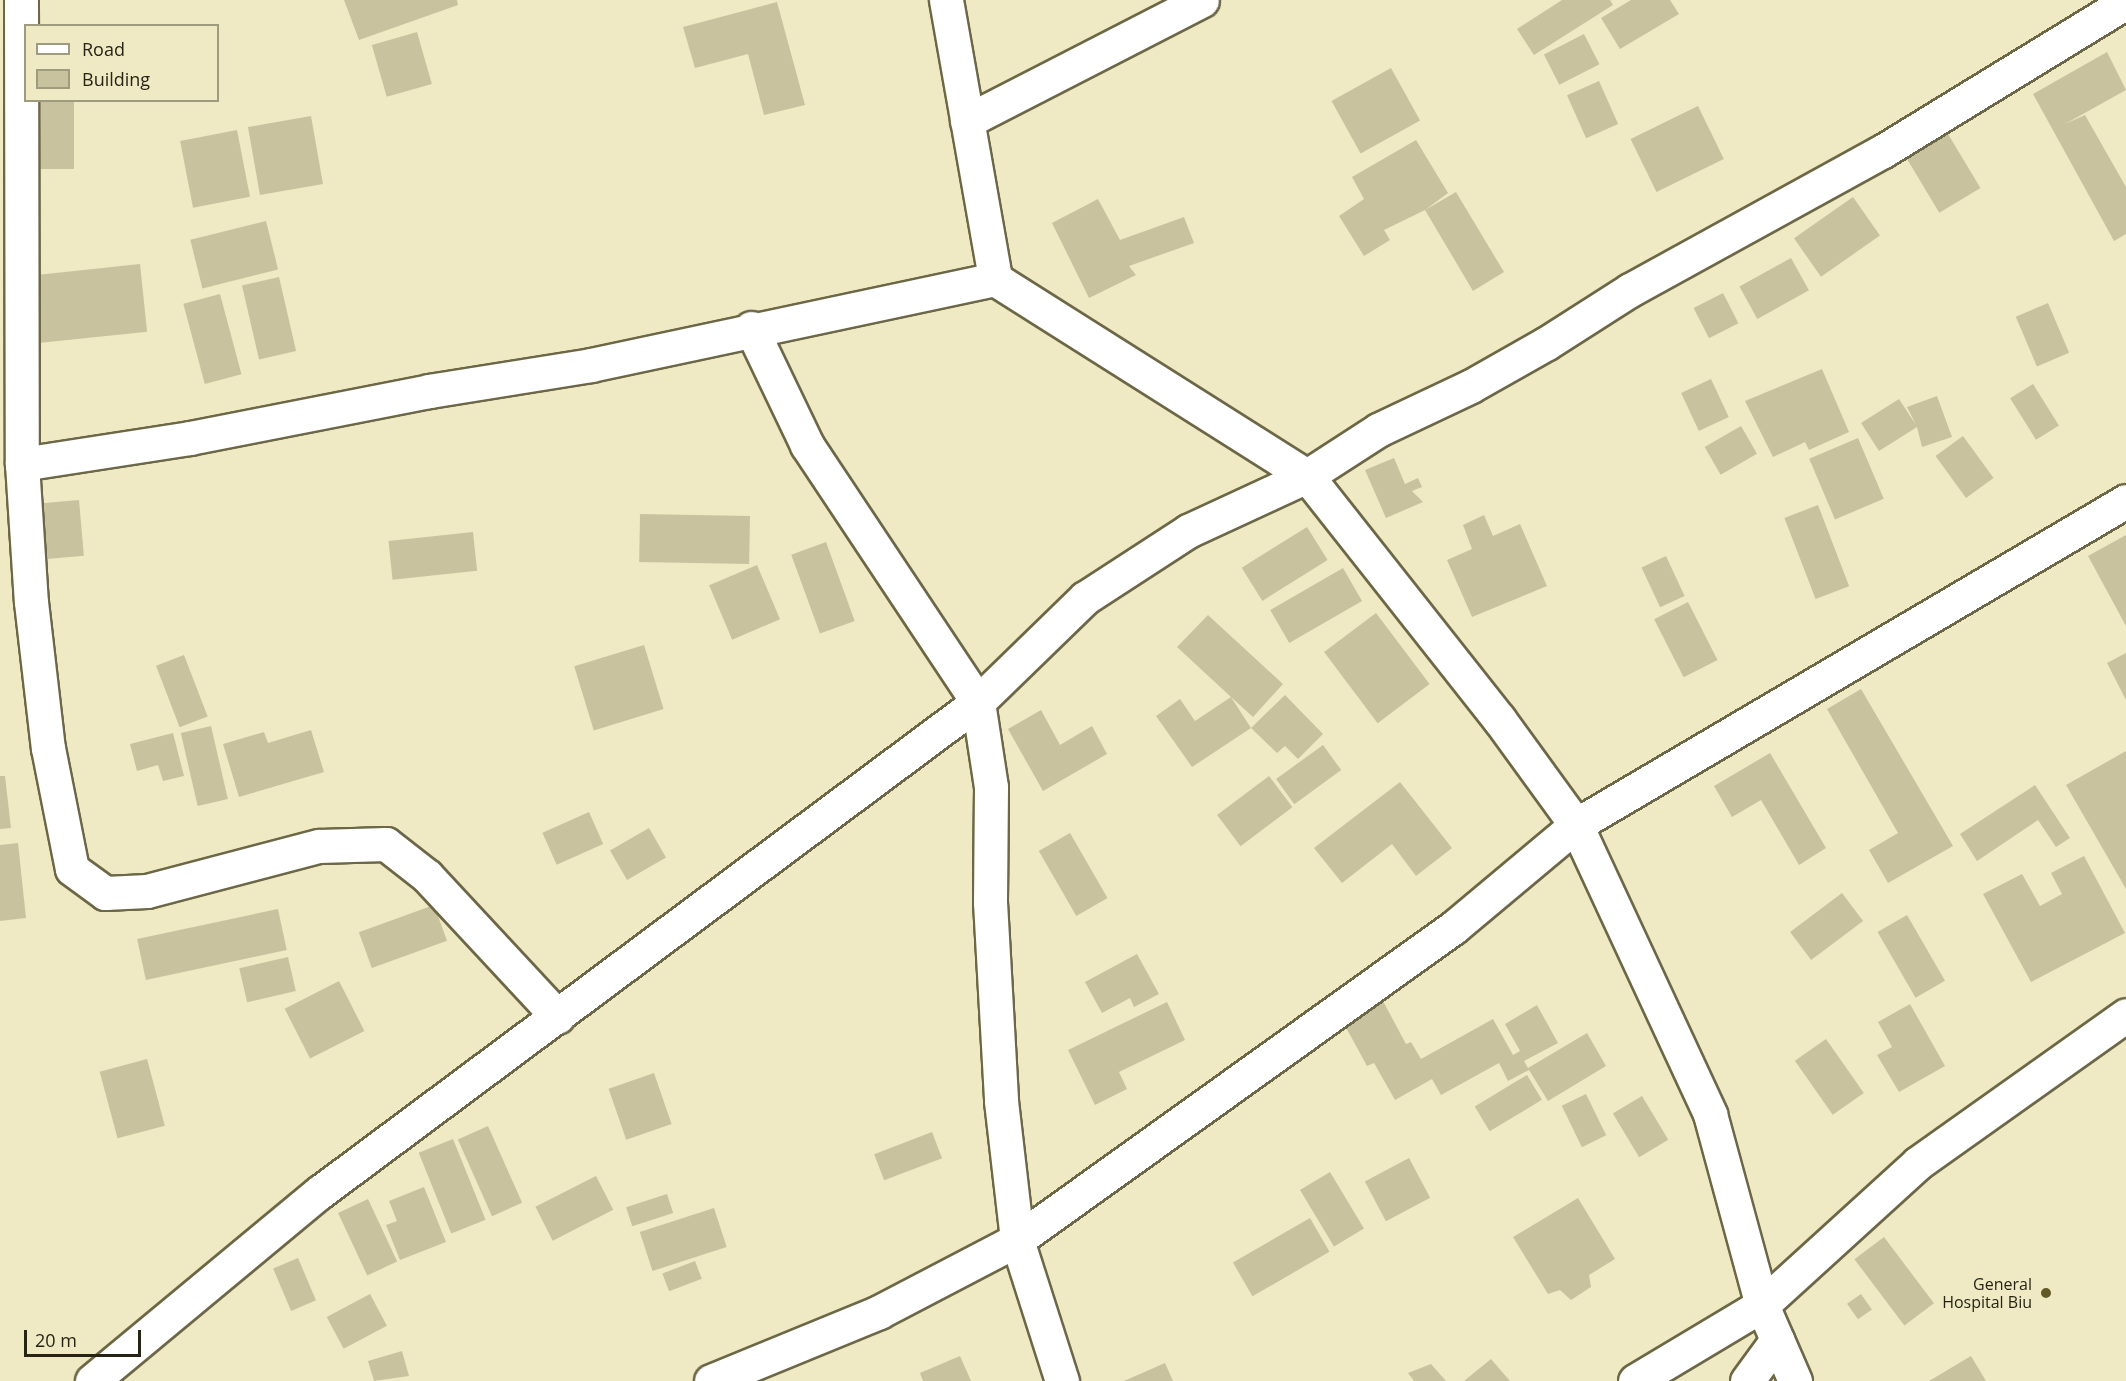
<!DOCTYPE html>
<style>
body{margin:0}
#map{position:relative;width:2126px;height:1381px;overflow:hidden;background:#efeac4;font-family:"Open Sans",sans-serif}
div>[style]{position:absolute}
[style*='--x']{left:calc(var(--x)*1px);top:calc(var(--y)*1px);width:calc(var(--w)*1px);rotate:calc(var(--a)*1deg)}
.building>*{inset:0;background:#c8c39e;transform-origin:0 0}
.roads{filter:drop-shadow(2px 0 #6c6746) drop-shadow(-2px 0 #6c6746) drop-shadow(0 2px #6c6746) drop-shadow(0 -2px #6c6746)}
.minor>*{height:33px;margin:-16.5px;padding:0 16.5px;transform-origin:16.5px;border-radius:16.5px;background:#fff}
.dots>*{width:16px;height:16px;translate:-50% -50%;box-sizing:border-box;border:3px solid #efeac4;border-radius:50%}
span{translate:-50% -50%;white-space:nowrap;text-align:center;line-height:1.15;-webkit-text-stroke:4.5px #efeac4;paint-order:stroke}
.poi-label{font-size:16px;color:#272416}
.right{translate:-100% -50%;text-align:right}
.legend{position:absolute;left:24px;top:24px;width:195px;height:78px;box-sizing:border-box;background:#efeac4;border:2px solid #9f9b7e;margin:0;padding:8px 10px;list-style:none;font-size:18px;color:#272416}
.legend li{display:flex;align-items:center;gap:12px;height:30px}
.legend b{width:30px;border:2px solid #9f9b7e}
.scale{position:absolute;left:24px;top:1330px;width:117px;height:27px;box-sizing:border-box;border:3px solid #272416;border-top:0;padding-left:8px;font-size:18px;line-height:21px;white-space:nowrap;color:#272416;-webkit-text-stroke:4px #efeac4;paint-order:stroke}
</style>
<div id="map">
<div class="building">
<div style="clip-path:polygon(344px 0,457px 0,458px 5px,359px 40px)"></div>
<div style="clip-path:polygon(1562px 0,1610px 0,1613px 5px,1534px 55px,1517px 29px)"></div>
<div style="clip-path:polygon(1631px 0,1670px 0,1679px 14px,1620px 49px,1601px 18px)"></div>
<div style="clip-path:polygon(777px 2px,805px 105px,764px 115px,748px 54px,695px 68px,683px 27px)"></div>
<div style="left:417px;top:32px;width:54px;height:47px;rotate:74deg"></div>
<div style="left:1584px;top:34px;width:34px;height:45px;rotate:63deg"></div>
<div style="clip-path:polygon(2107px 52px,2126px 90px,2065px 124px,2085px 115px,2126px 187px,2126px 234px,2114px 241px,2033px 94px)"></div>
<div style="left:1391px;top:68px;width:60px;height:68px;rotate:61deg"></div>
<div style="left:1599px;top:81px;width:47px;height:35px;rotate:66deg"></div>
<div style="left:37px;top:100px;width:37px;height:69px"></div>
<div style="left:1698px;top:106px;width:59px;height:75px;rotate:64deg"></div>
<div style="left:311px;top:116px;width:69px;height:64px;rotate:80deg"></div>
<div style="left:237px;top:130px;width:68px;height:58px;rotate:79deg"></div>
<div style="left:1948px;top:134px;width:63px;height:48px;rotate:59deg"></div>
<div style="clip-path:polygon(1416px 140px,1448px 193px,1425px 210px,1456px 192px,1504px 272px,1473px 291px,1425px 210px,1384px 230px,1390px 240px,1364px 256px,1339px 216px,1364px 199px,1352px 177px)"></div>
<div style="left:1853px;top:197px;width:47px;height:72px;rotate:55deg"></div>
<div style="clip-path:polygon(1098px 199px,1120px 240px,1184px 217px,1194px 243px,1129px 266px,1136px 275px,1089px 298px,1052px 223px)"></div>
<div style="left:266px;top:221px;width:50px;height:78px;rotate:76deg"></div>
<div style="left:1791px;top:258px;width:37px;height:59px;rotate:61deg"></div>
<div style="left:140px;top:264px;width:68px;height:109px;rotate:84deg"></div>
<div style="left:279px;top:277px;width:76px;height:38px;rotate:77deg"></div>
<div style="left:1723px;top:293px;width:34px;height:33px;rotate:63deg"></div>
<div style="left:220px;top:294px;width:83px;height:38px;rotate:75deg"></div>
<div style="left:2048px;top:303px;width:54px;height:35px;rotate:67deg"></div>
<div style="clip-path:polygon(1822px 369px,1849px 432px,1809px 450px,1805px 442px,1773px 457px,1745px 401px)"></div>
<div style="left:1711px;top:379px;width:42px;height:33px;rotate:65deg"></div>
<div style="left:2033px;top:384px;width:49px;height:27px;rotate:58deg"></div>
<div style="clip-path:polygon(1937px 396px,1952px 437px,1922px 447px,1917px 427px,1879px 451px,1861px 423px,1899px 399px,1916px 425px,1907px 407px)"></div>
<div style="left:1741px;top:426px;width:32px;height:42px;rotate:60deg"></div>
<div style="left:1963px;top:436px;width:52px;height:34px;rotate:54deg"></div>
<div style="left:1858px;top:438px;width:66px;height:53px;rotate:67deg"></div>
<div style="clip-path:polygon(1394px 458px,1405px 484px,1418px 478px,1422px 487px,1412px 491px,1423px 502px,1386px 518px,1365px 470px)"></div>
<div style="left:79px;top:500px;width:56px;height:43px;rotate:85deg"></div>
<div style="left:1818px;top:505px;width:87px;height:36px;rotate:69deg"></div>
<div style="left:640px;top:514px;width:110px;height:48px;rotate:1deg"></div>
<div style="clip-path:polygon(1484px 515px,1493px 536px,1520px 524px,1547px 586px,1472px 617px,1447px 560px,1472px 549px,1463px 525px)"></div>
<div style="left:1307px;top:527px;width:39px;height:77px;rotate:58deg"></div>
<div style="left:473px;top:532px;width:39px;height:85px;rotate:84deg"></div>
<div style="clip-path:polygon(2126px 535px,2126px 626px,2088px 556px)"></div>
<div style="left:826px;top:542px;width:84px;height:37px;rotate:70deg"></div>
<div style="left:1666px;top:556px;width:44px;height:27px;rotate:65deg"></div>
<div style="left:757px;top:565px;width:59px;height:52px;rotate:67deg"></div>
<div style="left:1343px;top:568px;width:38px;height:84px;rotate:60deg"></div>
<div style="left:1688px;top:602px;width:65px;height:38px;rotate:63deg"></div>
<div style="left:1376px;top:613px;width:89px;height:65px;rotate:53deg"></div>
<div style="clip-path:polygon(1208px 615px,1283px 684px,1253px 717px,1231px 697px,1251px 728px,1192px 767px,1156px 716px,1180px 699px,1195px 721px,1231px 697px,1177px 647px)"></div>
<div style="left:644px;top:645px;width:67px;height:73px;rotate:73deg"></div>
<div style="clip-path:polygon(2126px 653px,2126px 700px,2107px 663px)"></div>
<div style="left:184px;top:655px;width:66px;height:30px;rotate:69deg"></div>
<div style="clip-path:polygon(1861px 689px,1953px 846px,1888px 883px,1869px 850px,1898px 833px,1827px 709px)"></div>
<div style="clip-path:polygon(1285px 695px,1323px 734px,1298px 759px,1285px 746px,1277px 753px,1251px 728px)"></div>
<div style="clip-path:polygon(1041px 710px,1060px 745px,1092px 726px,1107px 754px,1043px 791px,1008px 729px)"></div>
<div style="left:211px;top:726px;width:75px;height:31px;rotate:77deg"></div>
<div style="clip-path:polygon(311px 730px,324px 772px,239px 797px,223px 744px,264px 732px,268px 743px)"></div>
<div style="clip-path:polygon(173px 733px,184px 776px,163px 781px,158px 765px,137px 771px,130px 744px)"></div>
<div style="left:1323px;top:745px;width:31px;height:58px;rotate:54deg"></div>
<div style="clip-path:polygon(2126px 751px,2126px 889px,2066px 785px)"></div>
<div style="clip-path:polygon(1770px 753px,1826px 848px,1799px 865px,1761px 800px,1732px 817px,1714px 786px)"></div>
<div style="clip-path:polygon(0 776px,5px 776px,11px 828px,0 829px)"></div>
<div style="left:1269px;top:776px;width:39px;height:65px;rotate:53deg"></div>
<div style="clip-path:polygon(1400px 782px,1452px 848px,1416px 876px,1392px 844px,1342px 883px,1314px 848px)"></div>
<div style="clip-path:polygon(2035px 785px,2070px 838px,2056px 847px,2038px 820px,1977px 861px,1960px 834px)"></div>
<div style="left:589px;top:812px;width:35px;height:51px;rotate:66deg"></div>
<div style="left:649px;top:828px;width:34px;height:45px;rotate:60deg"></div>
<div style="left:1070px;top:833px;width:75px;height:36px;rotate:60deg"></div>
<div style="clip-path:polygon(18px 843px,26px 918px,0 921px,0 845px)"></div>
<div style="clip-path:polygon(2084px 856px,2125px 933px,2031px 982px,1983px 894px,2022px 874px,2040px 906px,2062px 894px,2051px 873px)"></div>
<div style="left:1842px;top:893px;width:35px;height:65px;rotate:53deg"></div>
<div style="left:434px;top:905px;width:38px;height:80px;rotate:70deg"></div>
<div style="left:278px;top:909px;width:42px;height:144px;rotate:78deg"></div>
<div style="left:1907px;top:915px;width:76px;height:34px;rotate:60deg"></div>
<div style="clip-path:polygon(1137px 954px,1159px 994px,1134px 1007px,1130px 998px,1102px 1013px,1085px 982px)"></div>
<div style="left:288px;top:957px;width:35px;height:50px;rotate:77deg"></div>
<div style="left:339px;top:981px;width:56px;height:61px;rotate:63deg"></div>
<div style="clip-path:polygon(1383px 1001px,1406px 1044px,1411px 1042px,1421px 1059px,1493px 1019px,1513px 1055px,1520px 1051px,1505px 1024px,1537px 1005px,1558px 1043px,1524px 1061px,1528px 1068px,1587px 1033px,1606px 1066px,1548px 1101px,1529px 1070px,1508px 1081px,1499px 1063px,1441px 1095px,1432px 1079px,1395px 1100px,1374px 1063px,1367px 1066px,1343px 1022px)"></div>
<div style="clip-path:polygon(1167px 1002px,1185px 1040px,1119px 1072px,1127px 1089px,1095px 1105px,1068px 1050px)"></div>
<div style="clip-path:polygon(1910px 1004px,1945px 1066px,1899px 1092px,1877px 1055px,1892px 1047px,1878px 1022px)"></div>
<div style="left:1826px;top:1039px;width:66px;height:38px;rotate:55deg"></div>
<div style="left:147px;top:1059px;width:69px;height:49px;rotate:75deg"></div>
<div style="left:654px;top:1073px;width:54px;height:48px;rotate:71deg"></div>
<div style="left:1527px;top:1075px;width:29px;height:61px;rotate:59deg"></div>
<div style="left:1586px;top:1094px;width:46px;height:27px;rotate:64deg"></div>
<div style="left:1642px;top:1096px;width:51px;height:34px;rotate:59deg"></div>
<div style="left:488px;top:1126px;width:84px;height:33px;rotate:66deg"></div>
<div style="left:932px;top:1132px;width:28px;height:62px;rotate:69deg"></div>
<div style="left:453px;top:1139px;width:87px;height:37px;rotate:68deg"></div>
<div style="left:1409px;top:1158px;width:45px;height:50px;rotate:62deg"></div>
<div style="left:1330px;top:1172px;width:66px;height:35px;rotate:59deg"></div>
<div style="left:596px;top:1176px;width:38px;height:68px;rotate:63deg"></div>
<div style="clip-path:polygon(424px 1187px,446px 1242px,400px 1260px,386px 1225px,397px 1221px,389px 1201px)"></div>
<div style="left:667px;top:1194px;width:20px;height:43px;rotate:72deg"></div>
<div style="clip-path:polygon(1578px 1198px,1615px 1259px,1589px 1275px,1591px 1287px,1571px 1300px,1560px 1290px,1548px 1294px,1513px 1237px)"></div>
<div style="left:368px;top:1199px;width:69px;height:33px;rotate:65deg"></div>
<div style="left:714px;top:1208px;width:41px;height:78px;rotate:72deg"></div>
<div style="left:1310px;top:1218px;width:39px;height:89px;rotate:60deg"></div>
<div style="left:1884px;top:1237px;width:83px;height:37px;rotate:53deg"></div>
<div style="left:298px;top:1258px;width:46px;height:27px;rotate:67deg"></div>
<div style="left:695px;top:1261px;width:19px;height:35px;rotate:69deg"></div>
<div style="left:370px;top:1294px;width:36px;height:49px;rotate:62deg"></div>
<div style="left:1861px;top:1294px;width:19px;height:17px;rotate:55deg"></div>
<div style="clip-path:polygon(402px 1351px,409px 1376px,374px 1381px,368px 1361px)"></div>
<div style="clip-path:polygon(960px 1356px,971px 1381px,923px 1381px,920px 1373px)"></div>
<div style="clip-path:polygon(1971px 1356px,1986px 1381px,1929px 1381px)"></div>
<div style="clip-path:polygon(1491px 1359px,1510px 1381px,1464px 1381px)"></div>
<div style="clip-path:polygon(1165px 1363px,1173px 1381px,1124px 1381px)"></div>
<div style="clip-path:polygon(1431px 1364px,1446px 1381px,1414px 1381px,1408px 1373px)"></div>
</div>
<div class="roads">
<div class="minor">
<div style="--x:21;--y:0;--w:464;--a:89.9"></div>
<div style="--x:22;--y:464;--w:138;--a:86.3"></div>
<div style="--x:31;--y:602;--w:147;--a:83.4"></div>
<div style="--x:48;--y:748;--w:123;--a:78.8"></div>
<div style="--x:72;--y:869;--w:41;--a:36"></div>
<div style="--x:105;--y:893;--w:42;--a:-2.7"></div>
<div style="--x:147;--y:891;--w:178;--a:-14.7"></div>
<div style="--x:319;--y:846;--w:67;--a:-1.7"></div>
<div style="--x:386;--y:844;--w:52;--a:38"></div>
<div style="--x:427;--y:876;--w:192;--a:47.1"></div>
<div style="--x:946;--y:0;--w:283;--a:80"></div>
<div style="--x:995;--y:279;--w:369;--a:32.3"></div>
<div style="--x:1307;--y:476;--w:310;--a:51.7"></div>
<div style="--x:1499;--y:719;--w:131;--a:54"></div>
<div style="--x:1576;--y:825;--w:319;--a:65.1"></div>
<div style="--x:1710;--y:1114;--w:198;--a:74.8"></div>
<div style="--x:1762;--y:1305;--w:83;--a:66.5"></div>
<div style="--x:967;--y:121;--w:264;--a:-27.2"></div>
<div style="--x:751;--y:328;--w:130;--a:64.4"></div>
<div style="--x:807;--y:445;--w:309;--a:56.4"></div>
<div style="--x:978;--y:702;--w:86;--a:81.3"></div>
<div style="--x:991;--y:787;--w:115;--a:90.5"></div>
<div style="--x:990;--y:902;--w:199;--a:86.8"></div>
<div style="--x:1001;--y:1101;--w:140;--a:83.4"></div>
<div style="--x:1017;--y:1240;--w:148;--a:72.3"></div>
<div style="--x:22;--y:464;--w:170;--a:-8.8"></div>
<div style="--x:190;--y:438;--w:244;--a:-11.1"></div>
<div style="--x:429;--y:391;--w:164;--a:-9.1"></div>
<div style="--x:591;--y:365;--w:413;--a:-12"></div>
<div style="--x:92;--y:1381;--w:296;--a:-39.7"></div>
<div style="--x:320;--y:1192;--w:820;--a:-36.67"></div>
<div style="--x:978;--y:702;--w:149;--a:-44.2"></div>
<div style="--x:1085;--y:598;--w:123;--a:-33"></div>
<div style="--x:1188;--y:531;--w:131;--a:-24.8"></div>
<div style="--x:1307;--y:476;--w:85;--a:-32.9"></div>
<div style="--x:1378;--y:430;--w:103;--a:-25.3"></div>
<div style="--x:1471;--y:386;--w:87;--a:-29.5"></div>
<div style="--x:1547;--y:343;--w:98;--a:-32.6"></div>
<div style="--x:1630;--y:290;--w:289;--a:-28.8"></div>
<div style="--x:1883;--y:151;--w:285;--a:-31.5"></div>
<div style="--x:711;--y:1381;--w:182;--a:-22.3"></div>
<div style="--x:879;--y:1312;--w:156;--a:-27.6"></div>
<div style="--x:1017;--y:1240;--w:538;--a:-35.61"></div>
<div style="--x:1454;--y:927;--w:159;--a:-39.9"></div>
<div style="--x:1576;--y:825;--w:638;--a:-30.5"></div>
<div style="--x:1635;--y:1381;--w:148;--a:-30.9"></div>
<div style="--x:1762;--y:1305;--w:211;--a:-42.3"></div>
<div style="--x:1918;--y:1163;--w:255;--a:-35.4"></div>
<div style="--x:1747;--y:1381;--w:51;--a:-53.8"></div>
</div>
</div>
<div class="dots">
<div style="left:2046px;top:1293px;background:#625a26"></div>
</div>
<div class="poi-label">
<span class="right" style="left:2032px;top:1293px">General<br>Hospital Biu</span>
</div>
<ul class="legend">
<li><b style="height:8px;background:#fff"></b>Road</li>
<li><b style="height:16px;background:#c8c39e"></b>Building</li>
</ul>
<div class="scale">20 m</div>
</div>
